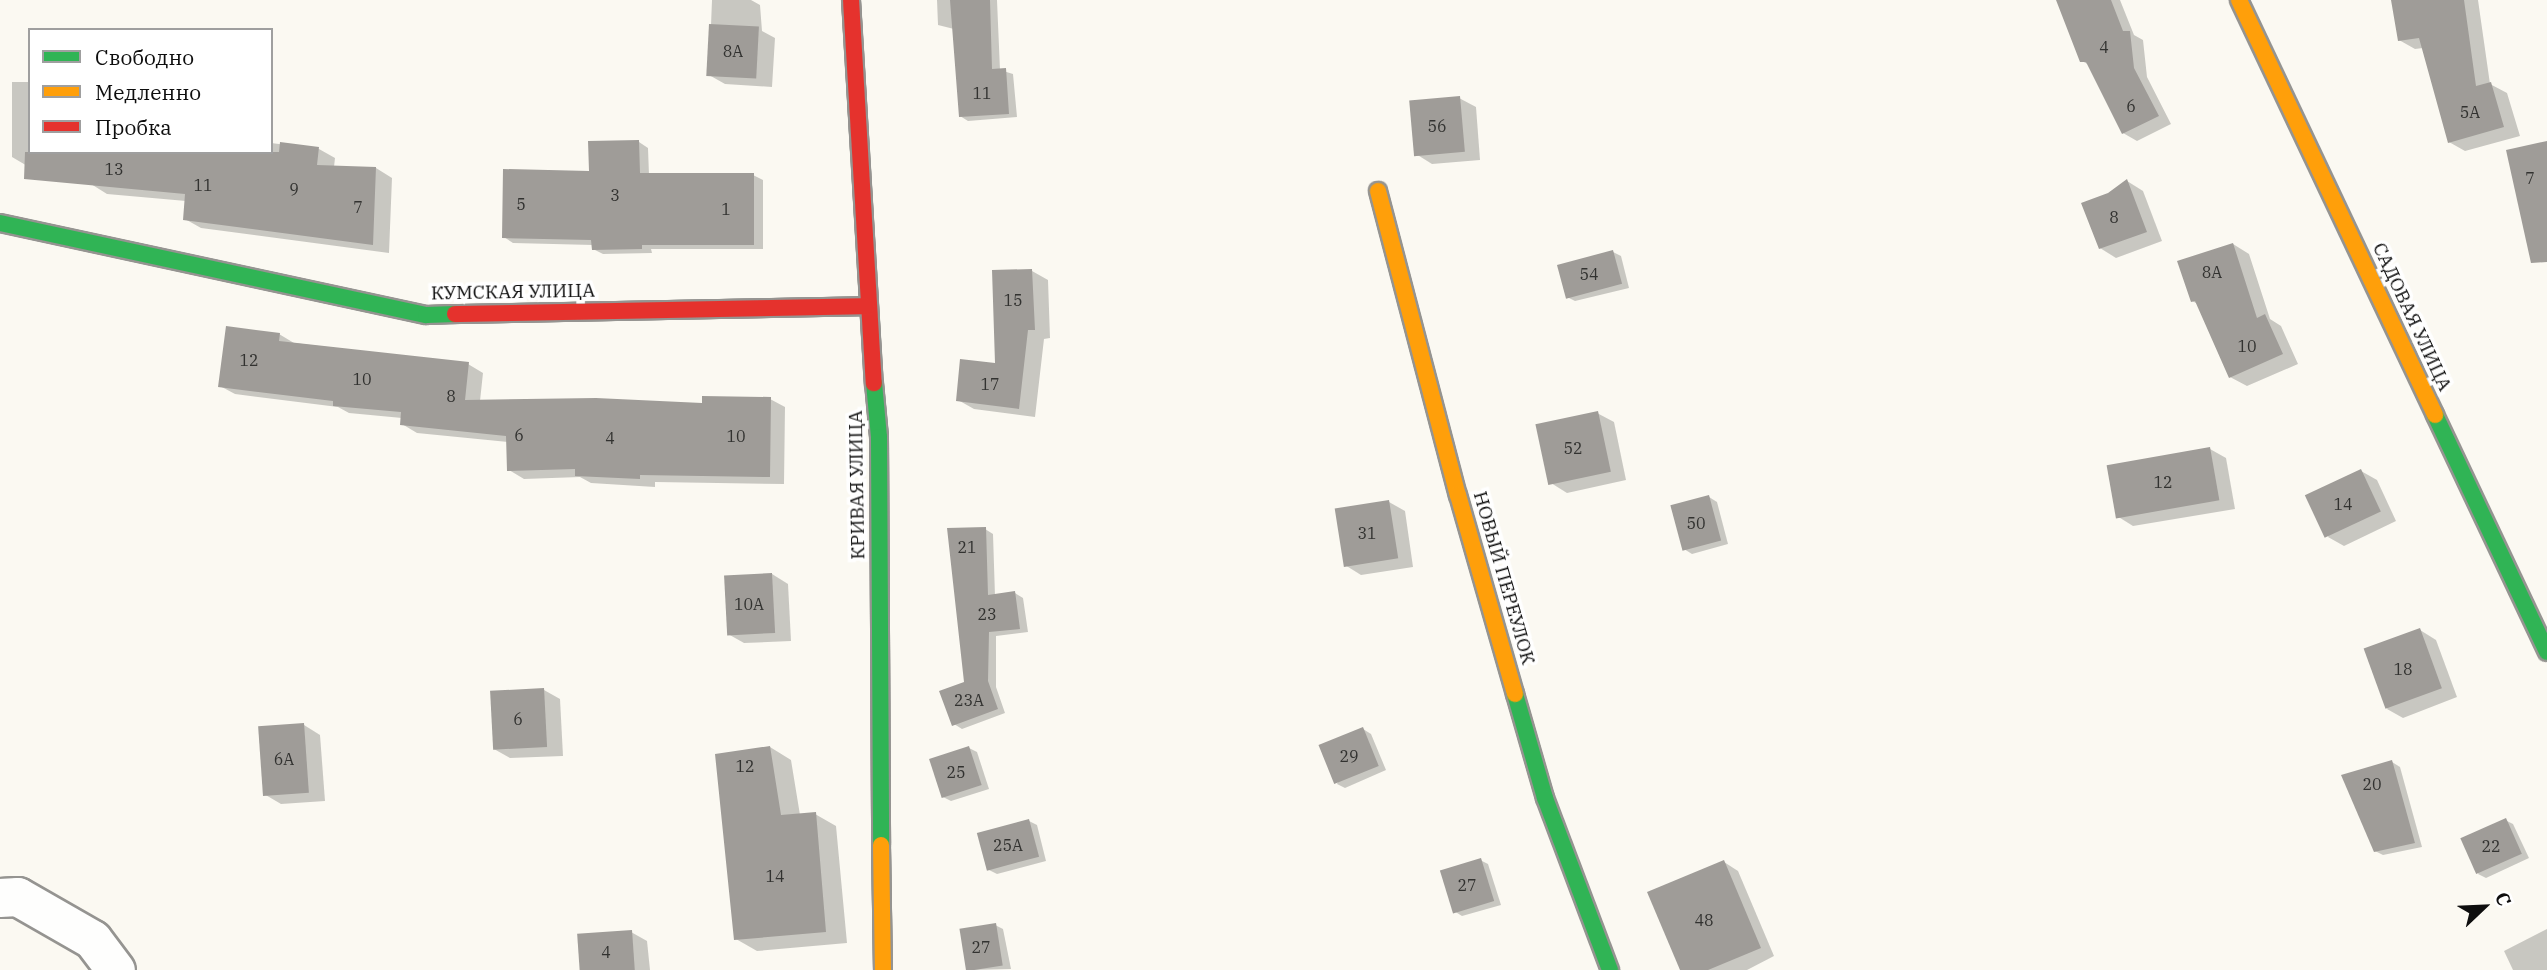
<!DOCTYPE html>
<meta charset="utf-8">
<style>
body{margin:0}
#map{position:relative;width:2547px;height:970px;overflow:hidden;background:#fbf9f2;font-family:"IBM Plex Serif",serif}
div>[style]{position:absolute}
[style*='--x']{left:calc(var(--x)*1px);top:calc(var(--y)*1px);width:calc(var(--w)*1px);rotate:calc(var(--a)*1deg)}
.shadow>*{inset:0;background:#0003}
.building>*{inset:0;background:#9f9c98;transform-origin:0 0}
.roads{filter:drop-shadow(2px 0 #959491) drop-shadow(-2px 0 #959491) drop-shadow(0 2px #959491) drop-shadow(0 -2px #959491)}
.street>*{height:38px;margin:-19px;padding:0 19px;transform-origin:19px;border-radius:19px;background:#fefefd}
.fast>*{height:16px;margin:-8px;padding:0 8px;transform-origin:8px;border-radius:8px;background:#30b455}
.slow>*{height:16px;margin:-8px;padding:0 8px;transform-origin:8px;border-radius:8px;background:#ff9f0a}
.jam>*{height:16px;margin:-8px;padding:0 8px;transform-origin:8px;border-radius:8px;background:#e5322d}
span{translate:-50% -50%;white-space:nowrap;text-align:center;line-height:1.15;-webkit-text-stroke:7px #fff;paint-order:stroke}
.number-label{font-size:16px;color:#323230}
.number-label span{-webkit-text-stroke-width:0}
.street-label{font-size:19px;color:#0e0e0e}
.legend{position:absolute;left:28px;top:28px;width:245px;height:126px;box-sizing:border-box;background:#fff;border:2px solid #9f9f9f;margin:0;padding:9px 12px;list-style:none;font-size:21px;color:#0e0e0e}
.legend li{display:flex;align-items:center;gap:14px;height:35px}
.legend b{width:35px;border:2px solid #9f9f9f}
.north{position:absolute;left:2449px;top:872px;width:70px;height:70px;-webkit-text-stroke:5px #fff;paint-order:stroke;rotate:67deg;font-size:19px;font-weight:700;line-height:28px;text-align:center;color:#0e0e0e}
.north::after{content:'';display:block;margin:auto;width:24px;height:32px;background:#0e0e0e;clip-path:polygon(50% 0,100% 100%,50% 72%,0 100%)}
</style>
<div id="map">
<div class="shadow">
<div style="clip-path:polygon(712px 0,751px 0,760px 5px,762px 31px,775px 38px,772px 87px,725px 84px,709px 75px)"></div>
<div style="clip-path:polygon(937px 0,997px 0,1000px 70px,1013px 74px,1017px 117px,968px 121px,960px 116px,954px 29px,938px 25px)"></div>
<div style="clip-path:polygon(2058px 0,2120px 0,2134px 35px,2143px 40px,2147px 77px,2171px 124px,2137px 141px,2123px 133px,2091px 66px,2082px 61px)"></div>
<div style="clip-path:polygon(2393px 0,2478px 0,2490px 84px,2507px 93px,2520px 136px,2465px 151px,2449px 142px,2423px 48px,2415px 49px,2399px 40px)"></div>
<div style="clip-path:polygon(12px 82px,30px 82px,30px 152px,271px 152px,271px 143px,319px 149px,335px 158px,334px 167px,376px 168px,392px 178px,389px 253px,201px 228px,185px 219px,186px 201px,107px 194px,91px 184px,29px 167px,12px 157px)"></div>
<div style="clip-path:polygon(1459px 98px,1476px 107px,1480px 160px,1432px 164px,1416px 154px)"></div>
<div style="clip-path:polygon(639px 142px,648px 148px,649px 175px,753px 175px,763px 180px,763px 249px,651px 249px,652px 253px,603px 254px,593px 249px,593px 245px,513px 243px,504px 237px,591px 173px)"></div>
<div style="clip-path:polygon(2127px 181px,2143px 191px,2162px 241px,2116px 258px,2100px 248px,2109px 194px)"></div>
<div style="clip-path:polygon(2233px 244px,2249px 254px,2270px 319px,2281px 326px,2298px 364px,2247px 386px,2230px 377px,2198px 304px,2192px 301px)"></div>
<div style="clip-path:polygon(1613px 252px,1621px 256px,1629px 288px,1575px 301px,1567px 297px)"></div>
<div style="clip-path:polygon(1032px 271px,1048px 280px,1050px 338px,1044px 339px,1035px 417px,974px 409px,958px 400px,997px 365px)"></div>
<div style="clip-path:polygon(279px 334px,294px 343px,468px 364px,483px 373px,480px 401px,704px 405px,770px 399px,785px 407px,784px 484px,655px 482px,655px 487px,591px 483px,580px 477px,524px 479px,509px 470px,508px 442px,417px 433px,402px 424px,402px 418px,349px 413px,338px 407px,235px 394px,220px 386px)"></div>
<div style="clip-path:polygon(1597px 413px,1614px 422px,1626px 480px,1567px 493px,1551px 483px)"></div>
<div style="clip-path:polygon(2210px 449px,2226px 458px,2235px 509px,2133px 526px,2117px 516px)"></div>
<div style="clip-path:polygon(2361px 471px,2377px 480px,2396px 521px,2344px 546px,2328px 537px)"></div>
<div style="clip-path:polygon(1709px 497px,1717px 502px,1728px 544px,1692px 554px,1684px 549px)"></div>
<div style="clip-path:polygon(1389px 502px,1405px 511px,1413px 567px,1361px 575px,1345px 565px)"></div>
<div style="clip-path:polygon(985px 529px,993px 534px,995px 596px,1015px 593px,1023px 598px,1028px 632px,996px 636px,996px 687px,1005px 713px,962px 729px,954px 724px,966px 683px)"></div>
<div style="clip-path:polygon(772px 574px,788px 584px,791px 641px,744px 643px,728px 634px)"></div>
<div style="clip-path:polygon(2420px 630px,2436px 640px,2457px 697px,2403px 718px,2387px 709px)"></div>
<div style="clip-path:polygon(544px 690px,560px 699px,563px 756px,510px 758px,494px 749px)"></div>
<div style="clip-path:polygon(304px 725px,320px 735px,325px 801px,281px 804px,264px 794px)"></div>
<div style="clip-path:polygon(1363px 729px,1371px 734px,1386px 770px,1345px 788px,1337px 784px)"></div>
<div style="clip-path:polygon(770px 747px,791px 760px,800px 815px,815px 814px,836px 826px,847px 943px,757px 951px,736px 939px)"></div>
<div style="clip-path:polygon(969px 748px,977px 752px,989px 789px,951px 801px,943px 797px)"></div>
<div style="clip-path:polygon(2392px 762px,2400px 767px,2422px 847px,2383px 855px,2375px 851px)"></div>
<div style="clip-path:polygon(2505px 820px,2513px 824px,2529px 858px,2486px 878px,2478px 874px)"></div>
<div style="clip-path:polygon(1029px 821px,1037px 825px,1046px 861px,997px 874px,989px 870px)"></div>
<div style="clip-path:polygon(1480px 860px,1488px 864px,1501px 905px,1462px 916px,1454px 911px)"></div>
<div style="clip-path:polygon(1724px 862px,1738px 871px,1774px 956px,1747px 970px,1684px 970px)"></div>
<div style="clip-path:polygon(995px 925px,1003px 929px,1011px 969px,968px 970px,961px 931px)"></div>
<div style="clip-path:polygon(2547px 929px,2547px 970px,2513px 970px,2504px 951px)"></div>
<div style="clip-path:polygon(631px 932px,647px 941px,650px 970px,582px 970px)"></div>
</div>
<div class="building">
<div style="clip-path:polygon(950px 0,990px 0,992px 69px,1006px 68px,1009px 114px,959px 117px)"></div>
<div style="clip-path:polygon(2056px 0,2111px 0,2123px 31px,2130px 31px,2134px 68px,2159px 116px,2122px 134px,2086px 62px,2080px 62px)"></div>
<div style="clip-path:polygon(2391px 0,2464px 0,2476px 86px,2491px 82px,2504px 127px,2448px 143px,2419px 38px,2398px 41px)"></div>
<div style="left:709px;top:24px;width:50px;height:52px;rotate:3deg"></div>
<div style="left:1460px;top:96px;width:56px;height:51px;rotate:85deg"></div>
<div style="clip-path:polygon(639px 140px,640px 173px,754px 173px,754px 245px,642px 245px,642px 249px,592px 250px,591px 240px,502px 238px,503px 169px,589px 171px,588px 141px)"></div>
<div style="clip-path:polygon(2547px 141px,2547px 262px,2531px 263px,2506px 150px)"></div>
<div style="clip-path:polygon(280px 142px,319px 147px,317px 165px,376px 167px,373px 245px,183px 220px,185px 194px,24px 179px,25px 152px,279px 152px)"></div>
<div style="clip-path:polygon(2127px 179px,2147px 232px,2099px 249px,2081px 203px,2108px 193px)"></div>
<div style="clip-path:polygon(2233px 243px,2257px 318px,2265px 314px,2283px 354px,2229px 378px,2195px 301px,2191px 302px,2177px 261px)"></div>
<div style="left:1613px;top:250px;width:35px;height:58px;rotate:75deg"></div>
<div style="clip-path:polygon(1032px 269px,1035px 330px,1028px 330px,1019px 409px,956px 401px,960px 359px,995px 363px,992px 270px)"></div>
<div style="clip-path:polygon(226px 326px,280px 333px,279px 341px,469px 362px,465px 400px,596px 398px,702px 403px,702px 396px,771px 397px,770px 477px,640px 475px,640px 479px,575px 476px,575px 469px,507px 471px,506px 436px,400px 425px,401px 412px,333px 406px,333px 401px,218px 387px)"></div>
<div style="left:1598px;top:411px;width:62px;height:64px;rotate:78deg"></div>
<div style="left:2210px;top:447px;width:54px;height:105px;rotate:80deg"></div>
<div style="left:2361px;top:469px;width:47px;height:62px;rotate:65deg"></div>
<div style="left:1709px;top:495px;width:47px;height:40px;rotate:75deg"></div>
<div style="left:1389px;top:500px;width:59px;height:55px;rotate:81deg"></div>
<div style="clip-path:polygon(986px 527px,988px 595px,1015px 591px,1020px 629px,989px 632px,988px 681px,998px 709px,952px 726px,939px 691px,964px 682px,947px 528px)"></div>
<div style="left:772px;top:573px;width:60px;height:48px;rotate:87deg"></div>
<div style="left:2420px;top:628px;width:64px;height:60px;rotate:70deg"></div>
<div style="left:544px;top:688px;width:59px;height:54px;rotate:87deg"></div>
<div style="left:304px;top:723px;width:70px;height:46px;rotate:86deg"></div>
<div style="left:1363px;top:727px;width:42px;height:48px;rotate:68deg"></div>
<div style="clip-path:polygon(770px 746px,781px 815px,816px 812px,826px 932px,734px 940px,715px 754px)"></div>
<div style="left:969px;top:746px;width:41px;height:42px;rotate:72deg"></div>
<div style="clip-path:polygon(2392px 760px,2415px 843px,2374px 852px,2341px 775px)"></div>
<div style="left:2506px;top:818px;width:39px;height:50px;rotate:66deg"></div>
<div style="left:1029px;top:819px;width:39px;height:54px;rotate:75deg"></div>
<div style="left:1481px;top:858px;width:45px;height:43px;rotate:73deg"></div>
<div style="clip-path:polygon(1724px 860px,1761px 948px,1708px 970px,1680px 970px,1647px 892px)"></div>
<div style="left:996px;top:923px;width:43px;height:37px;rotate:81deg"></div>
<div style="left:632px;top:930px;width:40px;height:55px;rotate:86deg"></div>
</div>
<div class="roads">
<div class="street">
<div style="--x:0;--y:898;--w:18;--a:-3"></div>
<div style="--x:18;--y:897;--w:86;--a:29.8"></div>
<div style="--x:93;--y:940;--w:38;--a:53"></div>
</div>
<div class="fast">
<div style="--x:0;--y:223;--w:436;--a:12.2"></div>
<div style="--x:426;--y:315;--w:29;--a:-2"></div>
<div style="--x:874;--y:383;--w:54;--a:84.7"></div>
<div style="--x:879;--y:437;--w:408;--a:89.7"></div>
<div style="--x:2435;--y:415;--w:262;--a:64.7"></div>
<div style="--x:1515;--y:694;--w:108;--a:73.9"></div>
<div style="--x:1545;--y:798;--w:184;--a:69.3"></div>
</div>
<div class="slow">
<div style="--x:2239;--y:0;--w:459;--a:64.7"></div>
<div style="--x:1378;--y:191;--w:314;--a:75.3"></div>
<div style="--x:1458;--y:495;--w:207;--a:74"></div>
<div style="--x:881;--y:845;--w:125;--a:89.1"></div>
</div>
<div class="jam">
<div style="--x:851;--y:0;--w:384;--a:86.6"></div>
<div style="--x:455;--y:314;--w:412;--a:-1.1"></div>
</div>
</div>
<div class="number-label">
<span style="left:2104px;top:47px">4</span>
<span style="left:733px;top:51px">8А</span>
<span style="left:982px;top:93px">11</span>
<span style="left:2131px;top:106px">6</span>
<span style="left:2470px;top:112px">5А</span>
<span style="left:1437px;top:126px">56</span>
<span style="left:114px;top:169px">13</span>
<span style="left:2530px;top:178px">7</span>
<span style="left:203px;top:185px">11</span>
<span style="left:294px;top:189px">9</span>
<span style="left:615px;top:195px">3</span>
<span style="left:521px;top:204px">5</span>
<span style="left:358px;top:207px">7</span>
<span style="left:726px;top:209px">1</span>
<span style="left:2114px;top:217px">8</span>
<span style="left:2212px;top:272px">8А</span>
<span style="left:1589px;top:274px">54</span>
<span style="left:1013px;top:300px">15</span>
<span style="left:2247px;top:346px">10</span>
<span style="left:249px;top:360px">12</span>
<span style="left:362px;top:379px">10</span>
<span style="left:990px;top:384px">17</span>
<span style="left:451px;top:396px">8</span>
<span style="left:519px;top:435px">6</span>
<span style="left:736px;top:436px">10</span>
<span style="left:610px;top:438px">4</span>
<span style="left:1573px;top:448px">52</span>
<span style="left:2163px;top:482px">12</span>
<span style="left:2343px;top:504px">14</span>
<span style="left:1696px;top:523px">50</span>
<span style="left:1367px;top:533px">31</span>
<span style="left:967px;top:547px">21</span>
<span style="left:749px;top:604px">10А</span>
<span style="left:987px;top:614px">23</span>
<span style="left:2403px;top:669px">18</span>
<span style="left:969px;top:700px">23А</span>
<span style="left:518px;top:719px">6</span>
<span style="left:1349px;top:756px">29</span>
<span style="left:284px;top:759px">6А</span>
<span style="left:745px;top:766px">12</span>
<span style="left:956px;top:772px">25</span>
<span style="left:2372px;top:784px">20</span>
<span style="left:1008px;top:845px">25А</span>
<span style="left:2491px;top:846px">22</span>
<span style="left:775px;top:876px">14</span>
<span style="left:1467px;top:885px">27</span>
<span style="left:1704px;top:920px">48</span>
<span style="left:981px;top:947px">27</span>
<span style="left:606px;top:952px">4</span>
</div>
<div class="street-label">
<span style="left:513px;top:292px;rotate:-1deg">КУМСКАЯ УЛИЦА</span>
<span style="left:2412px;top:317px;rotate:65deg">САДОВАЯ УЛИЦА</span>
<span style="left:857px;top:485px;rotate:-91deg">КРИВАЯ УЛИЦА</span>
<span style="left:1504px;top:578px;rotate:74deg">НОВЫЙ ПЕРЕУЛОК</span>
</div>
<ul class="legend">
<li><b style="height:9px;background:#30b455"></b>Свободно</li>
<li><b style="height:9px;background:#ff9f0a"></b>Медленно</li>
<li><b style="height:9px;background:#e5322d"></b>Пробка</li>
</ul>
<div class="north">С</div>
</div>
